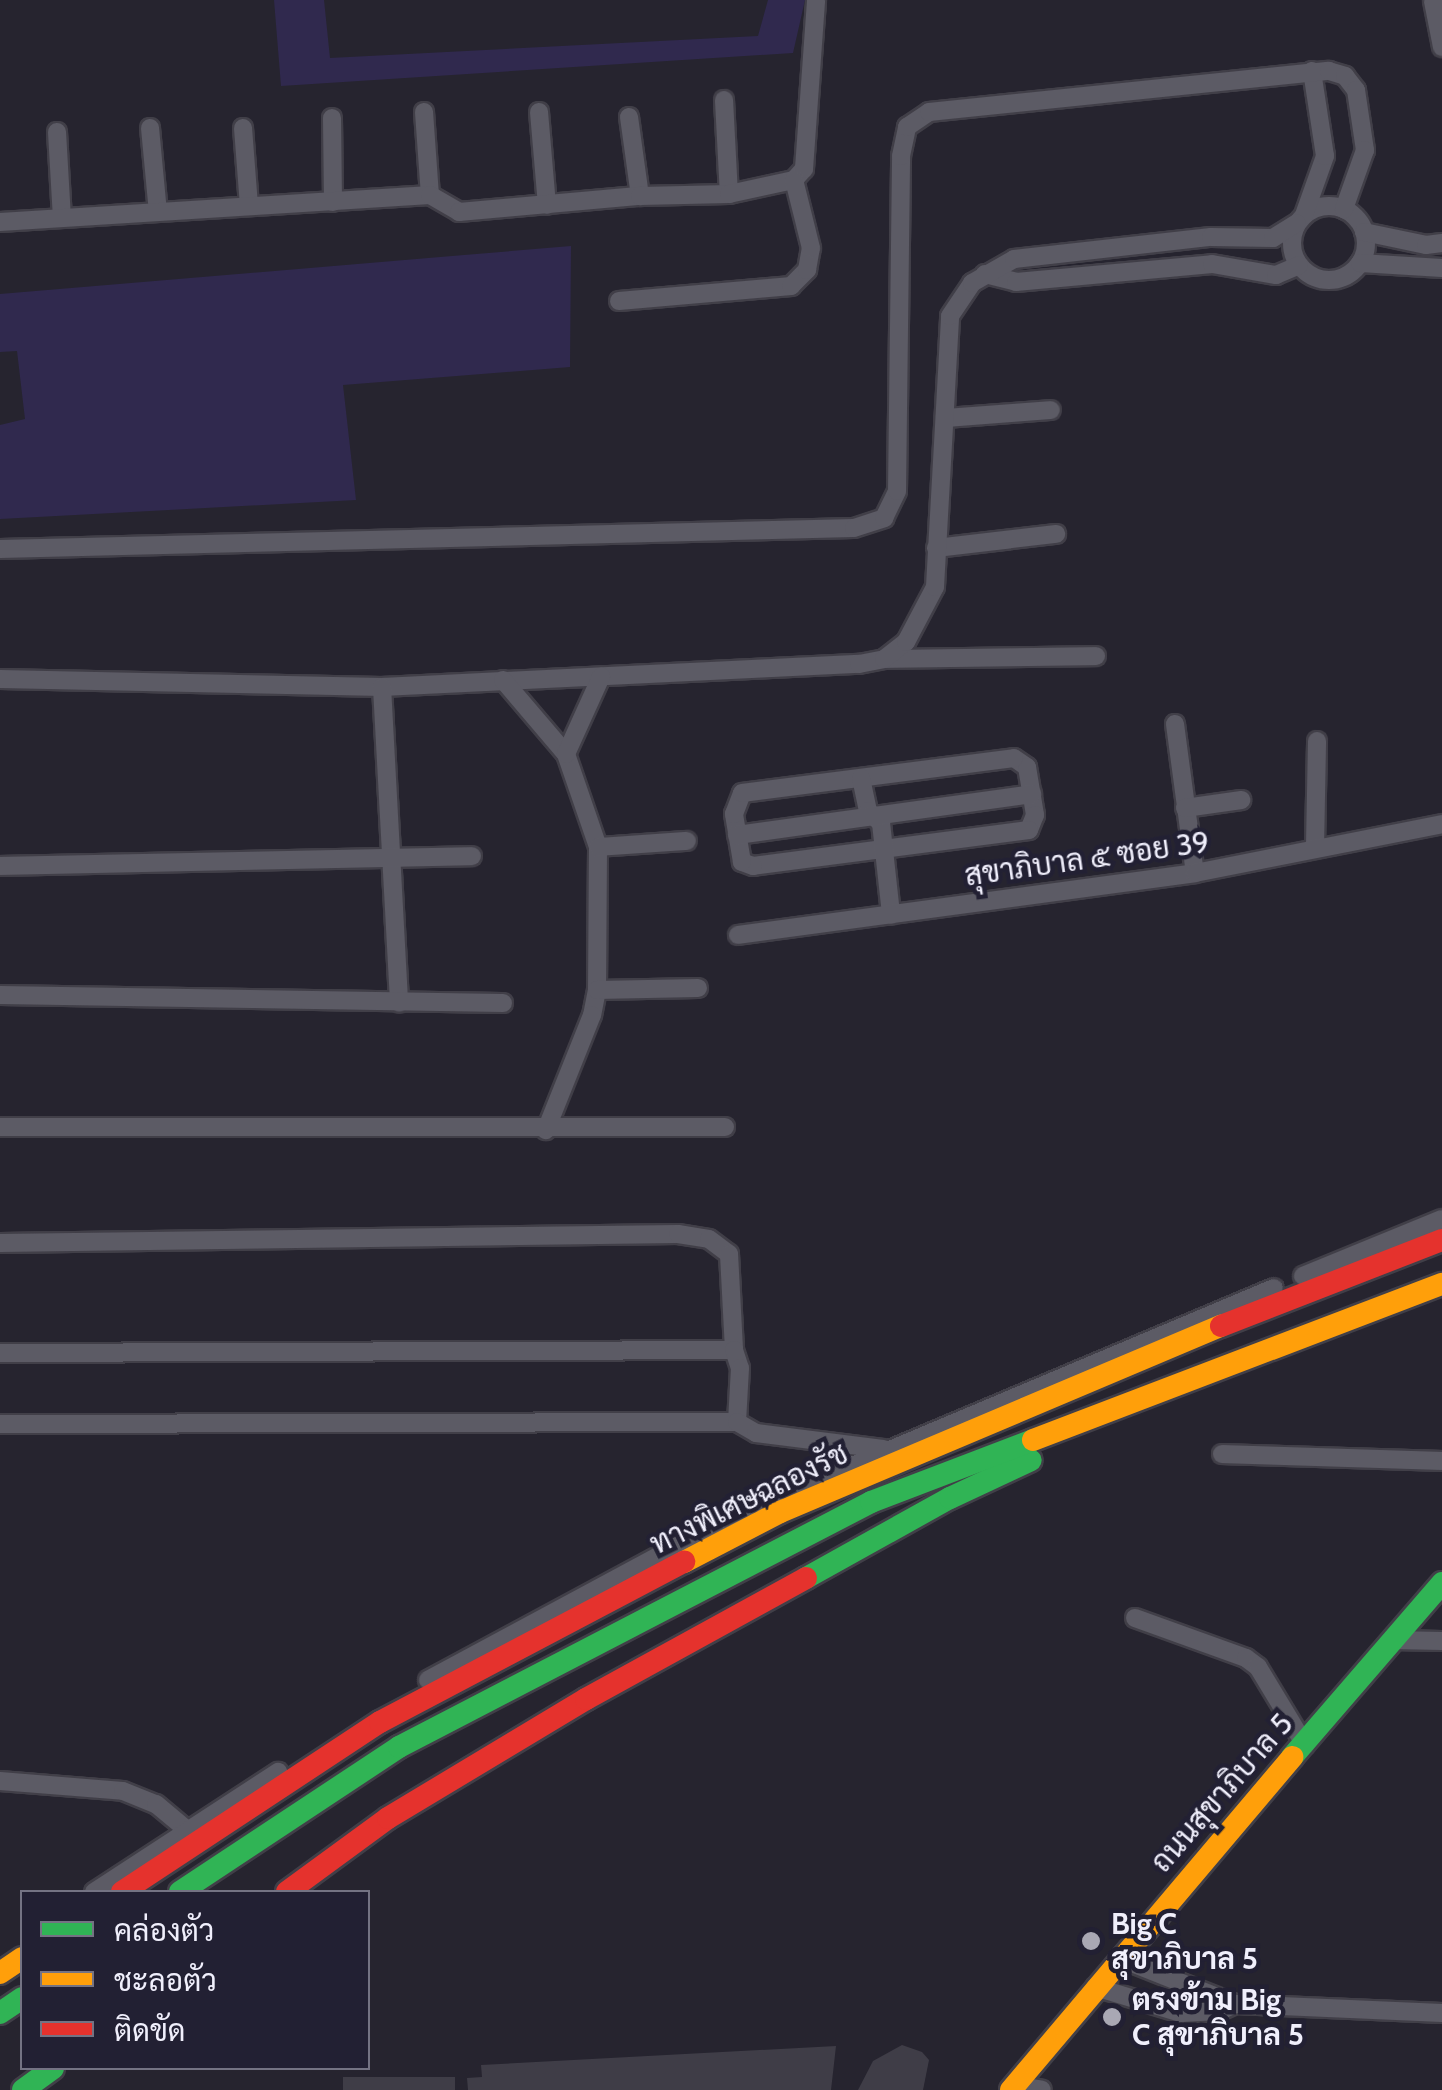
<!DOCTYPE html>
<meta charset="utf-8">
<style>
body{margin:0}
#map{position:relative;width:1442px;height:2090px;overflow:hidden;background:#26242f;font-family:Cabin,Sarabun,sans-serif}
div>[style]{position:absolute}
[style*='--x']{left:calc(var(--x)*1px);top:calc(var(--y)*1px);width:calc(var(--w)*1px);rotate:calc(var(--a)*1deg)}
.green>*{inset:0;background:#30294e}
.building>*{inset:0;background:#3f3d47;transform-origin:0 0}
.roads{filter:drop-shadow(2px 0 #413f48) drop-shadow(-2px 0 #413f48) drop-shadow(0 2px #413f48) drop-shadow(0 -2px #413f48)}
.street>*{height:18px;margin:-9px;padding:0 9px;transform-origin:9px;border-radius:9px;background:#5c5b65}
.street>.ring{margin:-9px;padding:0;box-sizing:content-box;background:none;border:18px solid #5c5b65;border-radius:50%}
.fast>*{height:22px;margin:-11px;padding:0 11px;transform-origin:11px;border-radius:11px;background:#30b455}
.slow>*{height:22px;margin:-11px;padding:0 11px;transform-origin:11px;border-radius:11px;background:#ff9f0a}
.jam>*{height:22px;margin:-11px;padding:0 11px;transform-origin:11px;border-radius:11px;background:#e5322d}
.dots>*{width:28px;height:28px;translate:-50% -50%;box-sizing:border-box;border:5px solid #222033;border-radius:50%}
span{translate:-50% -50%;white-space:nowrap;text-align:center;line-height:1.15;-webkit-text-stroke:9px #222033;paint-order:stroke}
.street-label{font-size:30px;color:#f0effc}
.poi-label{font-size:30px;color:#f0effc;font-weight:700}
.left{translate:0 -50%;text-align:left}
.legend{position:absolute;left:20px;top:1890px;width:350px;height:180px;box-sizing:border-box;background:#222033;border:2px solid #747383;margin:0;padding:12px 18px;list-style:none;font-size:30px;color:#f0effc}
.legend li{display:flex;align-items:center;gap:20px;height:50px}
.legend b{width:50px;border:2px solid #747383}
</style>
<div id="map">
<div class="green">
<div style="clip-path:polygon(274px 0,324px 0,330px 58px,758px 36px,768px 0,805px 0,793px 53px,281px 86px)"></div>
<div style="clip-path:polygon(571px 246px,570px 367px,343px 385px,356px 500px,0 519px,0 425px,25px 419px,17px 351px,0 352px,0 294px)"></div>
</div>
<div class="building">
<div style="clip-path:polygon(902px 2045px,922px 2052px,929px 2060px,923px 2090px,858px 2090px,873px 2061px)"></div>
<div style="clip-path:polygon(836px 2046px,831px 2090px,468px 2090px,467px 2078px,482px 2077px,481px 2065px)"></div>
<div style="left:455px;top:2077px;width:13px;height:112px;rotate:90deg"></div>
</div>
<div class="roads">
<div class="street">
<div style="--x:1433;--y:1;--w:47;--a:78.9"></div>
<div style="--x:724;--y:100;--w:94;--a:87"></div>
<div style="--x:424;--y:112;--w:83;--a:85.9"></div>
<div style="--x:539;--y:112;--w:93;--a:85.1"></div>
<div style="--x:629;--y:117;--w:80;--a:82.1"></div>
<div style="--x:332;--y:118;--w:84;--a:89.3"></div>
<div style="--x:150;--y:128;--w:84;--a:84.6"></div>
<div style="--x:243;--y:128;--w:78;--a:85.6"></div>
<div style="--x:57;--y:132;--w:86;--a:86.7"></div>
<div class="ring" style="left:1292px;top:206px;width:56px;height:56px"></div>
<div style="--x:1304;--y:215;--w:63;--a:-70.4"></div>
<div style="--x:1325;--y:156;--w:86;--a:-98.7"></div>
<div style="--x:0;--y:222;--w:431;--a:-3.6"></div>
<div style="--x:430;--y:195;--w:34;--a:30"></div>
<div style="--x:459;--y:212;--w:182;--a:-5.1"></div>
<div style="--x:640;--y:196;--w:89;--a:-1.3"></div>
<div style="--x:729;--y:194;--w:66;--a:-12.2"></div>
<div style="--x:794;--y:180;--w:15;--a:-48"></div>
<div style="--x:804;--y:169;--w:169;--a:-85.9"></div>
<div style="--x:1364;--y:232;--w:63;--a:11.8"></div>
<div style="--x:1426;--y:245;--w:16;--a:-7"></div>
<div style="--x:1360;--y:263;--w:82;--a:3.5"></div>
<div style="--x:985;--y:274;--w:32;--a:14"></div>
<div style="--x:1016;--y:282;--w:197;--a:-5.2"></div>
<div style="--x:1212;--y:264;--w:65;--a:9.8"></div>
<div style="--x:1276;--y:275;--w:25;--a:-23"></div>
<div style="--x:619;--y:301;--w:173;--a:-5"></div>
<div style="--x:791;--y:286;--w:23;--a:-45"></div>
<div style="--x:807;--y:270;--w:22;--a:-80"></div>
<div style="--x:811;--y:248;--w:70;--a:-104"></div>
<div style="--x:945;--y:418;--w:106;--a:-4.3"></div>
<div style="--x:936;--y:548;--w:121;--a:-6.7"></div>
<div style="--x:0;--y:549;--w:854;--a:-1.41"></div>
<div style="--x:854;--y:528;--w:32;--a:-18"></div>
<div style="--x:884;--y:518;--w:30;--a:-64"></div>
<div style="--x:897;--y:491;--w:335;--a:-89.3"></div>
<div style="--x:901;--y:156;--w:30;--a:-78"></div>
<div style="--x:907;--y:127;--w:27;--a:-34"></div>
<div style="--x:929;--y:112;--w:402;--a:-5.9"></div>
<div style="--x:1329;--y:71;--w:17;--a:17"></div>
<div style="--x:1345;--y:76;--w:18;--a:52"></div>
<div style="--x:1356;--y:90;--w:61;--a:81.5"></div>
<div style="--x:1365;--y:150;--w:63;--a:109.6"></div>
<div style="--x:884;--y:659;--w:212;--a:-0.8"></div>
<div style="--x:0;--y:679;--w:382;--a:1.2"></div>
<div style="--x:382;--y:687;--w:478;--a:-2.8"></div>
<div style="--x:859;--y:664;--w:25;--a:-11"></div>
<div style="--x:884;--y:659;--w:28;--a:-38"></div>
<div style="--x:906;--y:642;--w:62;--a:-62.2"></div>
<div style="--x:935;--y:587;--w:271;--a:-86.8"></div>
<div style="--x:950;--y:316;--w:40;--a:-56"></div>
<div style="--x:972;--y:283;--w:48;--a:-29.7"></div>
<div style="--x:1014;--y:259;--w:198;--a:-6.4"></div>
<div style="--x:1211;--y:237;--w:62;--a:0.9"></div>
<div style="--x:1273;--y:238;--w:28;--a:-32"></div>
<div style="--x:503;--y:680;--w:97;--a:49.6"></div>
<div style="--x:566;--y:754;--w:98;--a:71"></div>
<div style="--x:598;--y:847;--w:143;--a:90.4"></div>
<div style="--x:597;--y:990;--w:25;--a:101"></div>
<div style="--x:592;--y:1015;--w:124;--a:111.8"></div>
<div style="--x:382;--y:687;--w:316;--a:86.9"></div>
<div style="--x:1175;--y:724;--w:150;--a:82.4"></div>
<div style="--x:566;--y:754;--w:85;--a:-65.6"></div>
<div style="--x:1014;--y:758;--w:16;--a:35"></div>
<div style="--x:1027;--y:767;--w:49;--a:80.5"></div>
<div style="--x:1035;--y:815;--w:16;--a:112"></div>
<div style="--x:1029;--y:830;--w:278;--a:172.6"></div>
<div style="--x:753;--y:866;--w:12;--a:-160"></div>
<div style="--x:742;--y:862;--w:49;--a:-99.5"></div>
<div style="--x:734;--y:814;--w:22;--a:-69"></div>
<div style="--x:742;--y:793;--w:274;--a:-7.3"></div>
<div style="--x:861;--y:778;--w:34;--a:78"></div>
<div style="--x:868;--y:811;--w:18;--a:43"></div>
<div style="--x:881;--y:823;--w:92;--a:83.7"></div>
<div style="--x:1185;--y:808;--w:57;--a:-8.1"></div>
<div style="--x:737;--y:835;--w:298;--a:-7.9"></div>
<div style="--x:598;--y:847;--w:89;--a:-3.9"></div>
<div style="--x:1315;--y:847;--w:106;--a:-88.9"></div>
<div style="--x:0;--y:866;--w:472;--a:-1.2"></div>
<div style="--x:738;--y:935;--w:461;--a:-7.7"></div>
<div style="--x:1195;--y:873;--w:252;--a:-11.2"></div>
<div style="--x:597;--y:990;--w:101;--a:-1.1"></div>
<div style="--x:0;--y:995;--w:503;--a:0.91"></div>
<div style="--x:0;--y:1127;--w:725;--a:0"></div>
<div style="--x:0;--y:1243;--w:678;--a:-0.76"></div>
<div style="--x:678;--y:1234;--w:31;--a:9"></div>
<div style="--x:709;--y:1239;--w:25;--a:37"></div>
<div style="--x:729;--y:1254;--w:96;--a:87"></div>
<div style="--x:1303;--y:1276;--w:150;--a:-22.3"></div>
<div style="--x:0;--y:1353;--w:734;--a:-0.23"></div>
<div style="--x:734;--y:1350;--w:19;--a:72"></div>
<div style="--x:740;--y:1368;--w:54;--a:93.2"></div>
<div style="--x:0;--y:1424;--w:737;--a:-0.16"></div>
<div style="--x:737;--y:1422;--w:22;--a:30"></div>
<div style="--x:756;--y:1433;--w:128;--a:7.2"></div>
<div style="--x:1222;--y:1454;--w:220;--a:1.8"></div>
<div style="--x:1135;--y:1618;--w:118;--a:19.8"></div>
<div style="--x:1246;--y:1658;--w:15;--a:37"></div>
<div style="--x:1258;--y:1667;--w:91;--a:58.9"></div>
<div style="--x:1393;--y:1640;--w:49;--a:1.2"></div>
<div style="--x:428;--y:1680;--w:344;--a:-28.3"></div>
<div style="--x:731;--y:1517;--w:589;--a:-22.87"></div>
<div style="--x:0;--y:1781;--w:123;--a:4.6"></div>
<div style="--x:123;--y:1791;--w:35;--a:22"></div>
<div style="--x:156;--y:1804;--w:40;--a:40"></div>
<div style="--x:94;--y:1892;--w:220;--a:-33.1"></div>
<div style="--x:1119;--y:1958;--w:125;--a:21.6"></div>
<div style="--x:1095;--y:1987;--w:90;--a:16.8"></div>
<div style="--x:1181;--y:2013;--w:39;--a:-3"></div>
<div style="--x:1220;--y:2011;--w:17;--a:-25"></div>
<div style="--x:1235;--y:2004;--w:207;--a:2.5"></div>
<div style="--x:1015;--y:2085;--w:27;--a:10"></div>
</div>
<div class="fast">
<div style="--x:806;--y:1578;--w:165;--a:-29.1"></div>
<div style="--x:950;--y:1498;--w:89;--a:-25.1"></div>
<div style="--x:1292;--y:1757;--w:230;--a:-49.2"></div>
<div style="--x:180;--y:1892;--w:263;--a:-33.5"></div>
<div style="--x:399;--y:1747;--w:532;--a:-27.43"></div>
<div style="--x:871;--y:1502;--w:173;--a:-20.9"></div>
<div style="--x:0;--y:2013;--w:27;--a:-34"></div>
<div style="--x:23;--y:2090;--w:37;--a:-36"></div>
</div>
<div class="slow">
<div style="--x:1033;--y:1440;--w:438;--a:-20.9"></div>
<div style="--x:684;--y:1562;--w:108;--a:-27.5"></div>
<div style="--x:780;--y:1512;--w:479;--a:-22.9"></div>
<div style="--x:0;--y:1973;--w:27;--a:-34"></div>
<div style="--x:1011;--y:2090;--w:436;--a:-49.8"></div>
</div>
<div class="jam">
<div style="--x:1221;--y:1326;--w:237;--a:-21.3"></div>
<div style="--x:122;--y:1892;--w:309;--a:-33.4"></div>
<div style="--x:380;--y:1722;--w:344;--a:-27.8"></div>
<div style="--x:287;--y:1892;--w:125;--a:-36.2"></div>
<div style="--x:388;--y:1818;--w:231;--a:-31"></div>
<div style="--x:586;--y:1699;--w:251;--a:-28.8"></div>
</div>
</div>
<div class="dots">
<div style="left:1091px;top:1941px;background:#a9a8b4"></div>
<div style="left:1112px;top:2017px;background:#a9a8b4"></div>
</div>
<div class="street-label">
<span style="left:1087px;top:859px;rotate:-8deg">สุขาภิบาล ๕ ซอย 39</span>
<span style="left:749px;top:1499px;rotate:-26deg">ทางพิเศษฉลองรัช</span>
<span style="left:1222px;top:1793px;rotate:-49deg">ถนนสุขาภิบาล 5</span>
</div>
<div class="poi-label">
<span class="left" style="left:1111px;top:1941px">Big C<br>สุขาภิบาล 5</span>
<span class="left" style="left:1132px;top:2017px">ตรงข้าม Big<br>C สุขาภิบาล 5</span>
</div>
<ul class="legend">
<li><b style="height:12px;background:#30b455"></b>คล่องตัว</li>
<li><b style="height:12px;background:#ff9f0a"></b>ชะลอตัว</li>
<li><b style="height:12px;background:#e5322d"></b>ติดขัด</li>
</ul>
</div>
